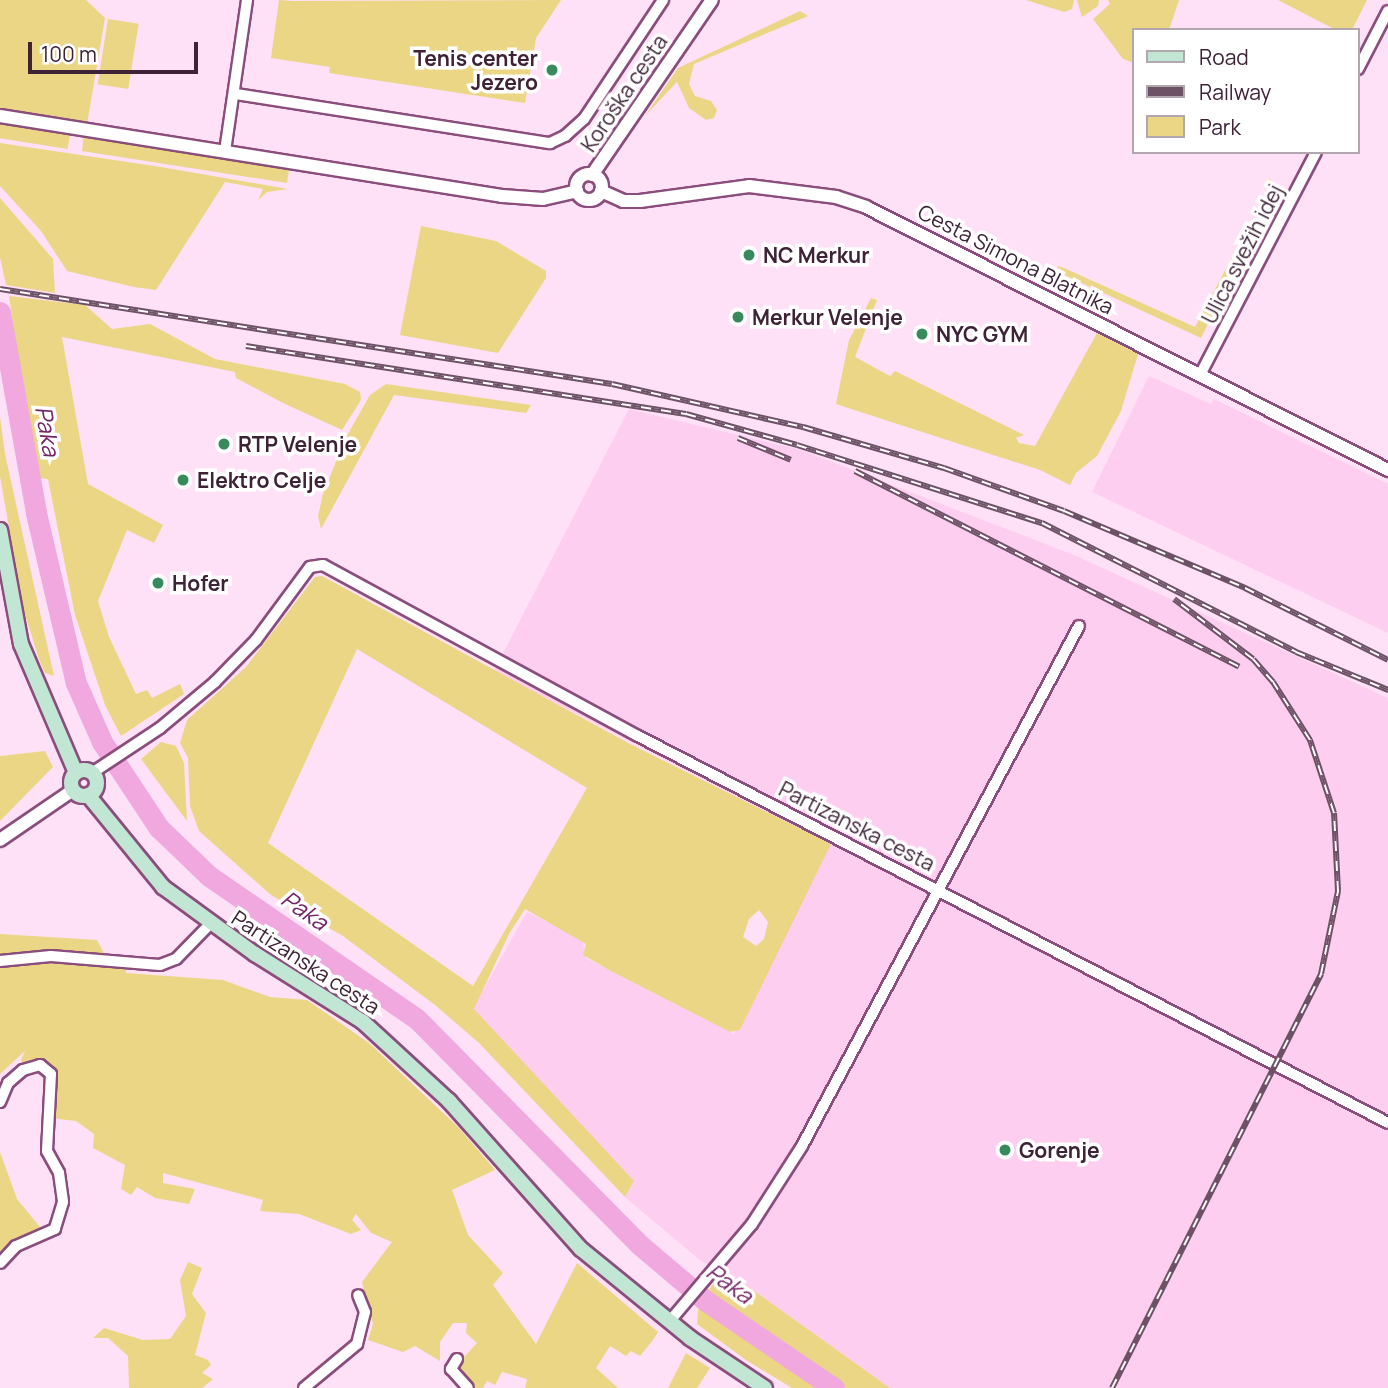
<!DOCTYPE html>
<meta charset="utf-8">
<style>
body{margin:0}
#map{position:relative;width:1388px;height:1388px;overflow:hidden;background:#fee1f6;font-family:Manrope,sans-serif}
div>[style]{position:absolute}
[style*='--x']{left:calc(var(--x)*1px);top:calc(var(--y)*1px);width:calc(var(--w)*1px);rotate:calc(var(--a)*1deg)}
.built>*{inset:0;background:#fdcef0}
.green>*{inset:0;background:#ead685;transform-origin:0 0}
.river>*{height:21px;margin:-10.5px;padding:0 10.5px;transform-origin:10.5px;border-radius:10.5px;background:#f1a8de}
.roads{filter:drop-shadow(2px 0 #8a4d7c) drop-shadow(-2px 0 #8a4d7c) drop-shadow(0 2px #8a4d7c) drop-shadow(0 -2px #8a4d7c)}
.minor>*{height:10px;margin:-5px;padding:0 5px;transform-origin:5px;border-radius:5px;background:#fff}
.tertiary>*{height:12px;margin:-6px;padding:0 6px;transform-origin:6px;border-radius:6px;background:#fff}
.tertiary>.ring{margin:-6px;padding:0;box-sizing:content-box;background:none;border:12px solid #fff;border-radius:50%}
.secondary>*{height:14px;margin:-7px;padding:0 7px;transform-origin:7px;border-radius:7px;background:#c2e6d4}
.secondary>.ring{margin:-7px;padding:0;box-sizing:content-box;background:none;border:14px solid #c2e6d4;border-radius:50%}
.rail>*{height:6px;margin-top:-3px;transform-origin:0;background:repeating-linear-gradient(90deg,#fff 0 10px,#6d5266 0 20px);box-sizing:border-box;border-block:2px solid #6d5266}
.dots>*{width:19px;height:19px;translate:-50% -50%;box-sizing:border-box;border:4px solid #fff;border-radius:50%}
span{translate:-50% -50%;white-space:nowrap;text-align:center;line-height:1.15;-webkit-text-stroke:7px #fff;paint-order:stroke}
.poi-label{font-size:21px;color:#3e2337;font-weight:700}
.right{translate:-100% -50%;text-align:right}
.left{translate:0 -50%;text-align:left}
.street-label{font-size:21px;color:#3e2337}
.water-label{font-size:23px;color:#742265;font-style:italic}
.legend{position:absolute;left:1132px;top:28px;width:228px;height:126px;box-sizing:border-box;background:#fff;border:2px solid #b2a7af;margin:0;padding:9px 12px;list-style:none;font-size:21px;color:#3e2337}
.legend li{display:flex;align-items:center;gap:14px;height:35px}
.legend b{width:35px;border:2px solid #b2a7af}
.scale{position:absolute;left:28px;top:42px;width:170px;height:32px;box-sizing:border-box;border:4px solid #3e2337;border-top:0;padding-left:9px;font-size:21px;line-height:24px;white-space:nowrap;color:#3e2337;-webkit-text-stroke:5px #fff;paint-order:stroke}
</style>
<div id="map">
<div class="built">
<div style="clip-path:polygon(1149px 376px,1211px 404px,1214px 399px,1388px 484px,1388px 633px,1092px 492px)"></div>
<div style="clip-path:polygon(629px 409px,801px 450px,1074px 555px,1388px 698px,1388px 1388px,890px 1388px,750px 1288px,701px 1261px,625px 1197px,634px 1181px,472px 1010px,527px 912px,582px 938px,586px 958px,734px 1034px,828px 844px,494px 671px)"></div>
</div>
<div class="green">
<div style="clip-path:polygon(0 0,86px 0,105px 18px,87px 124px,0 110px)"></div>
<div style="clip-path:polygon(279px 0,292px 1px,561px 0,536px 38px,525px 103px,329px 73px,330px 67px,271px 58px)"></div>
<div style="clip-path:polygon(1026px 0,1074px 0,1072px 9px,1064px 12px)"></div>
<div style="clip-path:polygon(1077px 0,1099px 0,1098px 6px,1082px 17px)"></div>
<div style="clip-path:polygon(1108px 0,1179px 0,1169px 30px,1134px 30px,1134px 63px,1123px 59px,1093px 19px,1110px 4px)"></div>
<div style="clip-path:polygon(1278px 0,1367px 0,1352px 30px,1336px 30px)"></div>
<div style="clip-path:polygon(800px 11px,808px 16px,694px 64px,689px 84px,695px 96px,711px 101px,717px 110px,714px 118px,706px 120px,689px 108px,677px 82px,645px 116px,678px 68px)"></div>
<div style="left:108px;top:19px;width:31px;height:66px;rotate:9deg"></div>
<div style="left:0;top:122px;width:71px;height:16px;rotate:9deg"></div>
<div style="clip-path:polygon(84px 134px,289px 169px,287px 183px,82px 151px)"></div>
<div style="clip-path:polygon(0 143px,161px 167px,288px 189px,267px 192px,258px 200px,263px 189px,225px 182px,156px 290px,134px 287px,67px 271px,41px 231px,0 186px)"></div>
<div style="clip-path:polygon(1270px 179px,1278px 199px,1265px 230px,1247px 247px,1239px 243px,1247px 227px,1256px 231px,1273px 203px,1266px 180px)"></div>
<div style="clip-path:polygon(0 198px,53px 259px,55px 293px,6px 285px,0 257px)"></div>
<div style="clip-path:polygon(421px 226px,496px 241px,546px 271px,546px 278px,498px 353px,400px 335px)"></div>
<div style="clip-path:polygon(1232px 257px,1235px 269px,1201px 338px,1056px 271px,1058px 266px,1064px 268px,1195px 327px)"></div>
<div style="clip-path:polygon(9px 296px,85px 305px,112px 329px,150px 324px,215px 359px,345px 384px,360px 392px,361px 400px,342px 430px,283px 403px,236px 378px,235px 372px,62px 337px,88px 484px,163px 525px,154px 543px,127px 530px,98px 601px,109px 637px,136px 694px,147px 690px,152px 698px,180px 684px,184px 694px,121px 736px,105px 705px,75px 615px,48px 479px,35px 478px)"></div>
<div style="clip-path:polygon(871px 298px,877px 300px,855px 357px,890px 376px,895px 371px,1024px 435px,1016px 438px,1019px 443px,1035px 446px,1097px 333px,1138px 354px,1121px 411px,1097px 456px,1076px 473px,1070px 485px,1040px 470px,836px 404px,849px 340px)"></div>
<div style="clip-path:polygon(386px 384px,531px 405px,526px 413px,394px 395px,321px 529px,318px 516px,323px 494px,345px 439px,370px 395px)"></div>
<div style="clip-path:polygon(0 417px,5px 454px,54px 676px,45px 673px,39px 659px,23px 608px,0 476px)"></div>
<div style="clip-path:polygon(evenodd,322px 576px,630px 744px,831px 844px,740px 1030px,730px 1032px,609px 970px,583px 955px,586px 944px,525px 909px,509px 934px,474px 1009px,634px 1181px,625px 1197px,479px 1043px,435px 1005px,343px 936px,271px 895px,199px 831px,190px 806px,188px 758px,180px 743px,187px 720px,246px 667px,315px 577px,322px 576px,357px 649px,587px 788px,473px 986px,268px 843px,357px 649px,322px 576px,759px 910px,768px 922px,764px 939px,756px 946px,743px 937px,749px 919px,759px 910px)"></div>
<div style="clip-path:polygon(161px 742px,176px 746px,184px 763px,187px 821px,141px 759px)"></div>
<div style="clip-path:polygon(45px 751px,53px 767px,0 821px,0 756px)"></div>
<div style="clip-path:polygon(0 934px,97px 940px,105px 955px,54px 952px,0 958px)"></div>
<div style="clip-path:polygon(47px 959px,125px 963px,126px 973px,223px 980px,270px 997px,307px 1000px,369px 1043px,458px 1127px,495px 1170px,452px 1190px,468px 1235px,503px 1273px,493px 1285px,536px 1344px,577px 1263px,658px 1332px,653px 1340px,640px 1356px,631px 1351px,626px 1356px,610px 1346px,596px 1368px,618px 1388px,525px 1388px,527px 1379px,502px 1372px,495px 1385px,487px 1381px,483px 1388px,472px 1388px,455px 1367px,477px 1343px,466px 1333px,467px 1323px,453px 1323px,440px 1342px,440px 1361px,415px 1346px,403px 1352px,368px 1340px,373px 1324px,362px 1282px,392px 1242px,371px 1233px,356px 1214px,352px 1220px,361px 1230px,351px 1234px,299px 1214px,260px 1211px,263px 1200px,163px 1173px,163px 1183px,195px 1189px,189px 1204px,155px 1198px,137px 1187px,131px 1195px,121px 1189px,125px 1165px,93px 1148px,94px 1134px,76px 1121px,50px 1118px,56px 1085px,51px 1067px,24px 1065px,21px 1060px,25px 1051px,0 1074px,0 964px)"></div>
<div style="clip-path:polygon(0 1152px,17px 1199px,44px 1232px,9px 1247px,0 1257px)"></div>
<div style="clip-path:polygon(188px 1262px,202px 1268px,192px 1294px,206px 1313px,195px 1355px,208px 1360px,211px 1365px,202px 1373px,213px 1379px,202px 1388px,129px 1388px,128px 1356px,108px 1338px,93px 1338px,104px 1328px,143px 1340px,170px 1339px,186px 1316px,180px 1280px)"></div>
<div style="clip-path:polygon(732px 1278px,750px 1288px,890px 1388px,842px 1388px,706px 1294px,716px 1280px)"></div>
<div style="clip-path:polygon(699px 1302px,788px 1366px,826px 1388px,792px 1388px,746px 1360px,697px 1324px)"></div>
<div style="clip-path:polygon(686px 1353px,710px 1368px,697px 1388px,668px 1388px)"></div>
</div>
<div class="river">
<div style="--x:0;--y:312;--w:204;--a:79.8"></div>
<div style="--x:36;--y:513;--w:175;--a:76.8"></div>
<div style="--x:76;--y:683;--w:64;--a:66.2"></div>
<div style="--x:102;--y:742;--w:103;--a:56.5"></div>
<div style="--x:159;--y:828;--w:69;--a:43.8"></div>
<div style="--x:209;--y:876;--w:252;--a:34.5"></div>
<div style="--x:417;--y:1019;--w:317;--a:45.4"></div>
<div style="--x:640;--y:1245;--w:87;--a:40.3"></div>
<div style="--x:706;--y:1301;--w:155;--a:34.2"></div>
</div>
<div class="roads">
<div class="minor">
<div style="--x:1358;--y:69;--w:65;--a:-62.7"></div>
<div style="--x:236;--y:94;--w:318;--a:8.9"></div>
<div style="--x:550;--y:143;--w:17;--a:-25"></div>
<div style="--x:565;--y:136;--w:25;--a:-42"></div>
<div style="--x:584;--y:119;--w:143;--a:-56.4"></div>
<div style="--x:225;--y:151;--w:153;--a:-81.7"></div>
<div style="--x:1201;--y:373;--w:249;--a:-62.5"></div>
<div style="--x:92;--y:773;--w:82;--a:-33.5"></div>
<div style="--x:160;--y:728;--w:72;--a:-39.9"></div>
<div style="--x:215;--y:682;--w:59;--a:-45.7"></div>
<div style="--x:256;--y:640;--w:91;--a:-53.5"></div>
<div style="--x:310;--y:567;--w:13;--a:-9"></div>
<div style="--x:323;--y:565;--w:358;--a:28.5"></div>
<div style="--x:638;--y:736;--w:844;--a:27.29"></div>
<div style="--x:0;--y:961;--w:51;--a:-5.6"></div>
<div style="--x:51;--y:956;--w:109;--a:4.7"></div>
<div style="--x:160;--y:965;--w:17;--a:-21"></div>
<div style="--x:176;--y:959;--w:49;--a:-45.8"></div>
<div style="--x:0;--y:1102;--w:21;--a:-67"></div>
<div style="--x:8;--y:1083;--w:20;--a:-41"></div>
<div style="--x:23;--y:1070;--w:18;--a:-16"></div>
<div style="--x:40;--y:1065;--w:14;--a:39"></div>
<div style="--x:51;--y:1074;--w:77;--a:93"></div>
<div style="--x:47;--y:1151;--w:25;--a:61"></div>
<div style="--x:59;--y:1173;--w:29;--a:82"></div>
<div style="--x:63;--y:1202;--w:28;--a:107"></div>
<div style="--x:55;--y:1229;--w:43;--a:156.4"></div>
<div style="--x:16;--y:1246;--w:23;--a:133"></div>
<div style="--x:669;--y:1322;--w:128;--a:-49.7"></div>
<div style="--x:752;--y:1224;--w:93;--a:-57.3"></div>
<div style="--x:802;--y:1146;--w:589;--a:-61.96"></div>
<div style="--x:457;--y:1359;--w:12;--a:121"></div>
<div style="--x:451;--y:1369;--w:25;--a:48"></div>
<div style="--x:304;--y:1388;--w:69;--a:-39.7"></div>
<div style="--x:357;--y:1344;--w:33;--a:-76"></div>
<div style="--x:365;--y:1312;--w:18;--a:-112"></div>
</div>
<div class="tertiary">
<div style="--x:0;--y:116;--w:508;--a:9.05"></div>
<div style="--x:502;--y:196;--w:41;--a:4.2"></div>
<div style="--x:543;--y:199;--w:35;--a:-13"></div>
<div class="ring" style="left:576px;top:174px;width:14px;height:14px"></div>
<div style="--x:592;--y:175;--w:212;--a:-55.6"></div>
<div style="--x:601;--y:191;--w:24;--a:24"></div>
<div style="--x:623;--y:201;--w:17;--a:0"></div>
<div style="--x:640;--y:201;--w:110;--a:-7.8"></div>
<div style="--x:749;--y:186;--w:88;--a:7.2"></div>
<div style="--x:836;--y:197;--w:32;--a:18"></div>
<div style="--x:866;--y:207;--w:585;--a:26.74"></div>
<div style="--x:0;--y:840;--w:88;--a:-34.4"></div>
</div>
<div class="secondary">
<div style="--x:0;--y:530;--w:116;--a:79.6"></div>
<div style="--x:21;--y:644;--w:140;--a:66.9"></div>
<div class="ring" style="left:71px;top:770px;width:12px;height:12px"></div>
<div style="--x:88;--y:795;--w:119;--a:50.8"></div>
<div style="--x:163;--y:887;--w:114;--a:36.1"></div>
<div style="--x:255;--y:954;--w:128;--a:32.2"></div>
<div style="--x:363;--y:1022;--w:117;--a:42.6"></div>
<div style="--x:449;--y:1101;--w:198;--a:48.3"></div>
<div style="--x:581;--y:1249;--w:141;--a:39.2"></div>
<div style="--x:690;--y:1338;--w:90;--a:33.7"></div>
</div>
</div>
<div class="rail">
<div style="--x:0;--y:289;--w:619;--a:8.82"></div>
<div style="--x:612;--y:384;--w:196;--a:12.7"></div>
<div style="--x:803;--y:427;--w:147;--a:16.2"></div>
<div style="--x:944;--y:468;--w:127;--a:19.7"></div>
<div style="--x:1064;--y:511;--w:197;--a:23"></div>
<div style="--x:1245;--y:588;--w:160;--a:26.7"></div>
<div style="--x:246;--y:346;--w:445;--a:8.8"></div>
<div style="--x:686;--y:414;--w:115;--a:15.6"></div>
<div style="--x:797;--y:445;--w:257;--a:17.7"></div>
<div style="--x:1042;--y:523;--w:285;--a:26.9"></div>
<div style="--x:1296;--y:652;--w:100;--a:22.4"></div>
<div style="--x:738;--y:438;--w:57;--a:22.5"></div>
<div style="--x:855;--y:471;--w:431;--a:27"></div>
<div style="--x:1112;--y:1388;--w:464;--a:-63.2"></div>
<div style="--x:1321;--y:974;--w:85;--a:-78.4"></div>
<div style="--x:1338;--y:891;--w:78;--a:-92.9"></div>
<div style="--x:1334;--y:813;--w:77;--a:-108.2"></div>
<div style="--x:1310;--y:740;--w:69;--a:-122.5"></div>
<div style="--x:1273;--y:682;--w:30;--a:-131"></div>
<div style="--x:1253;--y:659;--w:99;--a:-142.8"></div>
</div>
<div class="dots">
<div style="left:552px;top:70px;background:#368a5c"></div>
<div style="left:749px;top:255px;background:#368a5c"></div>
<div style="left:738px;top:317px;background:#368a5c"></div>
<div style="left:922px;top:334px;background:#368a5c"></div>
<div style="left:224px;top:444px;background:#368a5c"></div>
<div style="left:183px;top:480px;background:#368a5c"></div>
<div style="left:158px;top:583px;background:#368a5c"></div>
<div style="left:1005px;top:1150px;background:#368a5c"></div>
</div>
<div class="poi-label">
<span class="right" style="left:538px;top:70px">Tenis center<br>Jezero</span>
<span class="left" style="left:763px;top:255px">NC Merkur</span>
<span class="left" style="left:752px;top:317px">Merkur Velenje</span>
<span class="left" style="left:936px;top:334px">NYC GYM</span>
<span class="left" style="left:238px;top:444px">RTP Velenje</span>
<span class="left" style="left:197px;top:480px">Elektro Celje</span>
<span class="left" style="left:172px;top:583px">Hofer</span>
<span class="left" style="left:1019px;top:1150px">Gorenje</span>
</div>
<div class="street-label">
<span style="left:624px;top:93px;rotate:-56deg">Koroška cesta</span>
<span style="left:1242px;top:254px;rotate:-63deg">Ulica svežih idej</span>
<span style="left:1016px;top:259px;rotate:27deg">Cesta Simona Blatnika</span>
<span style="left:857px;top:826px;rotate:27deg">Partizanska cesta</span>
<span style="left:306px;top:962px;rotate:33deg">Partizanska cesta</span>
</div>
<div class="water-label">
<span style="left:48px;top:431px;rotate:80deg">Paka</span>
<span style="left:305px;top:910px;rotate:35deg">Paka</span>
<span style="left:730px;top:1283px;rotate:36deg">Paka</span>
</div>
<ul class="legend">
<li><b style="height:9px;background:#c2e6d4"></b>Road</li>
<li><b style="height:9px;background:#6d5266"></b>Railway</li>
<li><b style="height:19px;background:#ead685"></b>Park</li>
</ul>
<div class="scale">100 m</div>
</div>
